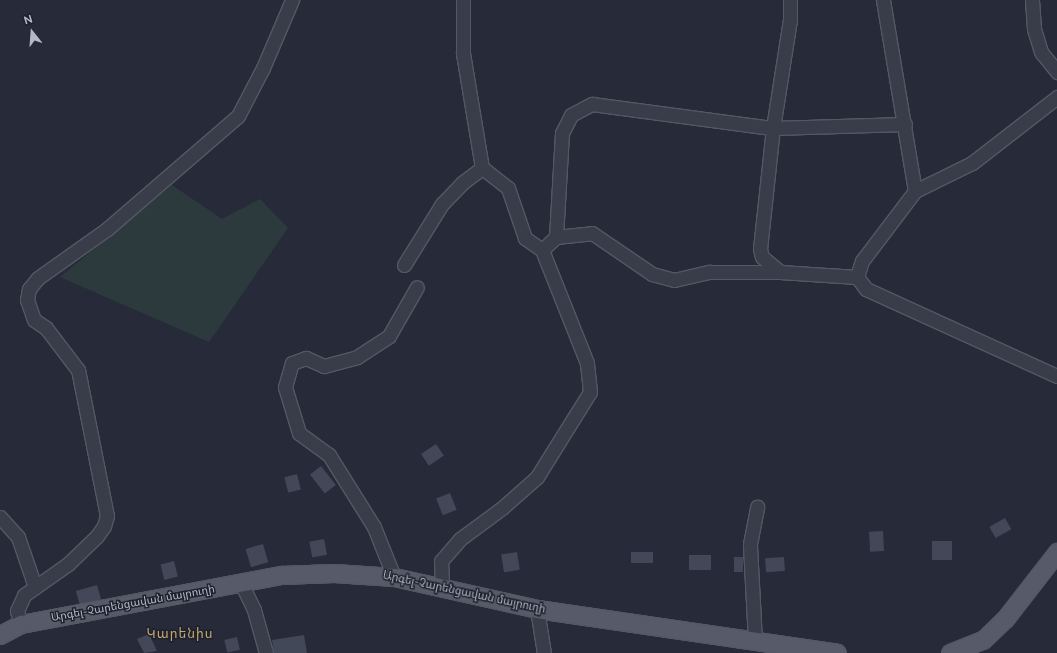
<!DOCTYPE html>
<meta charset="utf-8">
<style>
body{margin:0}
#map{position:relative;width:1057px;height:653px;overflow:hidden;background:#262a39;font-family:Raleway,"Noto Sans Armenian",sans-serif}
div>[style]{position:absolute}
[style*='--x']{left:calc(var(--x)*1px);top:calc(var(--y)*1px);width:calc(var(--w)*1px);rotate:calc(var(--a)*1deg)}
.green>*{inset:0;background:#2c3a3e}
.building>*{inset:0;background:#424858;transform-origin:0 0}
.roads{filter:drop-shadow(1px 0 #545864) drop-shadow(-1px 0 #545864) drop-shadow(0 1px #545864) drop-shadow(0 -1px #545864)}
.minor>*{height:13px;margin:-6.5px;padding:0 6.5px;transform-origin:6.5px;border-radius:6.5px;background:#393d49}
.major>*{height:17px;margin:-8.5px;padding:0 8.5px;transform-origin:8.5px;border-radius:8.5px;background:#575b69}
span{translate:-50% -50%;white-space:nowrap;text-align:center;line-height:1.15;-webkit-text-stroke:3px #1e222e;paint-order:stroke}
.street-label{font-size:11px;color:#b5b8c5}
.quarter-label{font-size:13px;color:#c6a66e;letter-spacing:1px}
.north{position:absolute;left:12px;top:12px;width:40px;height:40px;-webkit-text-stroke:3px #1e222e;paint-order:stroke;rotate:343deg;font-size:11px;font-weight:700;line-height:16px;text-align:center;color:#b5b8c5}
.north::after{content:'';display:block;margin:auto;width:14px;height:18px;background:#b5b8c5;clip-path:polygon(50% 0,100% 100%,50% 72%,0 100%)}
</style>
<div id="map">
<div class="green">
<div style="clip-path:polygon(172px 185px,222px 219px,260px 199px,288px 228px,209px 342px,60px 277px)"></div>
</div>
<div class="building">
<div style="left:436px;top:444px;width:14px;height:18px;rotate:56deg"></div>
<div style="left:321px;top:466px;width:24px;height:14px;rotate:52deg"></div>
<div style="left:297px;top:474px;width:16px;height:13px;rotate:76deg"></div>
<div style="left:450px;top:493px;width:18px;height:15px;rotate:68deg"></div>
<div style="left:1005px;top:518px;width:13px;height:18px;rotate:61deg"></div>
<div style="left:883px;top:531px;width:20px;height:14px;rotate:87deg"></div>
<div style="left:324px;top:539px;width:16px;height:15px;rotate:79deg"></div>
<div style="left:932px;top:541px;width:20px;height:19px"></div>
<div style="left:263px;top:544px;width:19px;height:18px;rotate:74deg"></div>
<div style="left:517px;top:552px;width:18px;height:16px;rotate:81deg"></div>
<div style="left:631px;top:552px;width:22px;height:11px"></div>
<div style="left:689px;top:555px;width:22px;height:15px"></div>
<div style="left:734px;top:557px;width:9px;height:15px"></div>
<div style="left:784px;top:557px;width:14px;height:19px;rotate:86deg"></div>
<div style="left:174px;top:561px;width:16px;height:14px;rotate:76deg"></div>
<div style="left:97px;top:585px;width:15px;height:22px;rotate:74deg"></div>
<div style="clip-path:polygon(149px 634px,157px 651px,144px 653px,137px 639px)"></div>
<div style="clip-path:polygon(304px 635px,307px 653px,274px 653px,272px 640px)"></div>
<div style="left:237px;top:637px;width:13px;height:13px;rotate:77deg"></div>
</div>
<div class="roads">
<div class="minor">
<div style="--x:883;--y:0;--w:194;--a:80.5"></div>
<div style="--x:1032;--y:0;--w:29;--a:86"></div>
<div style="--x:1034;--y:29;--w:24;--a:73"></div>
<div style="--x:1041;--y:52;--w:26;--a:51"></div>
<div style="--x:556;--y:237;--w:104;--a:-86.7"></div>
<div style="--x:562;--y:133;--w:20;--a:-63"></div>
<div style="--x:571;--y:115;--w:24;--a:-28"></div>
<div style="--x:592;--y:104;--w:183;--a:7.6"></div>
<div style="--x:773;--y:128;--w:132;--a:-1.7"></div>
<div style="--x:542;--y:250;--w:19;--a:-43"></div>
<div style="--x:556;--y:237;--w:36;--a:-6"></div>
<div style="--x:592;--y:233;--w:73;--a:34.3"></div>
<div style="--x:652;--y:274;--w:23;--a:15"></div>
<div style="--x:674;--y:280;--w:37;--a:-13"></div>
<div style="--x:710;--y:272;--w:70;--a:0"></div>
<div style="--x:780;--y:272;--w:77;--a:3.7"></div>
<div style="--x:857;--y:277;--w:15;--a:53"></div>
<div style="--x:866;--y:289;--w:210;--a:24.5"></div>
<div style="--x:404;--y:265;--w:72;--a:-58.1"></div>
<div style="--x:442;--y:204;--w:29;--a:-46"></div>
<div style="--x:462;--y:183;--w:25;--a:-37"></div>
<div style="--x:780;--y:272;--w:23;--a:-140"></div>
<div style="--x:762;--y:257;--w:8;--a:-104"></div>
<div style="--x:760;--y:249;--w:122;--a:-83.9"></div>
<div style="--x:773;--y:128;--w:109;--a:-81.1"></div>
<div style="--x:790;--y:20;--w:20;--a:-90"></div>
<div style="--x:857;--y:277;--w:17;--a:-73"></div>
<div style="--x:862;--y:261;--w:88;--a:-52.9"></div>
<div style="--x:915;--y:191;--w:64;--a:-26.2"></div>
<div style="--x:972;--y:163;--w:108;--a:-37.8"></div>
<div style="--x:0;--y:517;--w:27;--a:48"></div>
<div style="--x:18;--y:537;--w:53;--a:71.2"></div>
<div style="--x:394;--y:577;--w:54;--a:-111.8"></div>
<div style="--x:374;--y:527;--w:85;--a:-122"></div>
<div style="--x:329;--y:455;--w:37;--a:-144"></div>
<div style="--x:299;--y:433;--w:48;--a:-106.9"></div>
<div style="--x:285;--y:387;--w:25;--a:-74"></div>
<div style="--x:292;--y:363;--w:15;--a:-20"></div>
<div style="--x:306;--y:358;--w:20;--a:24"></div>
<div style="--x:324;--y:366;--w:34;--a:-15"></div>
<div style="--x:357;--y:357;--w:38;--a:-33"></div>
<div style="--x:389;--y:336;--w:56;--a:-60.3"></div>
<div style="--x:241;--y:583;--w:30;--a:64"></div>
<div style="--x:254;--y:610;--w:45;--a:74.4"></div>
<div style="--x:442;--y:587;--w:26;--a:-92"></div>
<div style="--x:441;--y:561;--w:29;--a:-49"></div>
<div style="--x:460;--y:539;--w:52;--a:-36.4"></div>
<div style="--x:502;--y:508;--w:47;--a:-41.5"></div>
<div style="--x:537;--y:477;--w:100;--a:-58.1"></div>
<div style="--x:590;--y:392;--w:29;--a:-96"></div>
<div style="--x:587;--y:363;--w:122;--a:-111.7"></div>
<div style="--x:542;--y:250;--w:21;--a:-145"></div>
<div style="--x:525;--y:238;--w:53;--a:-108.8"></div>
<div style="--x:508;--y:188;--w:33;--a:-142"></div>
<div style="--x:482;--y:168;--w:117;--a:-99.4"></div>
<div style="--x:463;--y:53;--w:53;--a:-90"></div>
<div style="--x:537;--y:609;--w:45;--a:81"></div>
<div style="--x:21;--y:624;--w:14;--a:-107"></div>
<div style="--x:17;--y:611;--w:17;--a:-66"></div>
<div style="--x:24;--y:595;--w:54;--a:-35.2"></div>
<div style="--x:68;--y:564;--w:40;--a:-44"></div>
<div style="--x:97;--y:536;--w:12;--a:-55"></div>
<div style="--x:104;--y:526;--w:10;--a:-73"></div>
<div style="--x:107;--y:516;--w:149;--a:-101.2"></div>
<div style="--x:78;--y:370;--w:53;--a:-127.3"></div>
<div style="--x:46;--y:328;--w:14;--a:-146"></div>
<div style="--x:34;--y:320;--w:21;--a:-109"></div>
<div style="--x:27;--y:300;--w:11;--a:-80"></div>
<div style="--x:29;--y:289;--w:14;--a:-51"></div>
<div style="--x:38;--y:278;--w:85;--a:-35.4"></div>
<div style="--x:107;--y:229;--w:173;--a:-40.8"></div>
<div style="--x:238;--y:116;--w:54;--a:-62.5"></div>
<div style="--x:263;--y:68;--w:74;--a:-66.9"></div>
<div style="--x:755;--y:641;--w:97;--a:-93"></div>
<div style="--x:750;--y:544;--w:38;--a:-79"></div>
</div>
<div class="major">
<div style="--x:0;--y:635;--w:24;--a:-28"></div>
<div style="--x:21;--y:624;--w:265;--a:-10.7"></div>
<div style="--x:281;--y:575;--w:53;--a:-2.2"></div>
<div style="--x:334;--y:573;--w:60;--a:3.8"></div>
<div style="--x:394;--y:577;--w:147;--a:12.6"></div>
<div style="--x:537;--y:609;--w:303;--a:8.3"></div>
<div style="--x:950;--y:653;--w:35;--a:-22"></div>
<div style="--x:983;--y:640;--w:30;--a:-44"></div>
<div style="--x:1005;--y:619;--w:85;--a:-52.2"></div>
</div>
</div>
<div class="street-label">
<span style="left:464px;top:593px;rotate:12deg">Արգել-Չարենցավան մայրուղի</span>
<span style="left:133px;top:604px;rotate:-10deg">Արգել-Չարենցավան մայրուղի</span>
</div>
<div class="quarter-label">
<span style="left:180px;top:634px">Կարենիս</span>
</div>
<div class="north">N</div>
</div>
